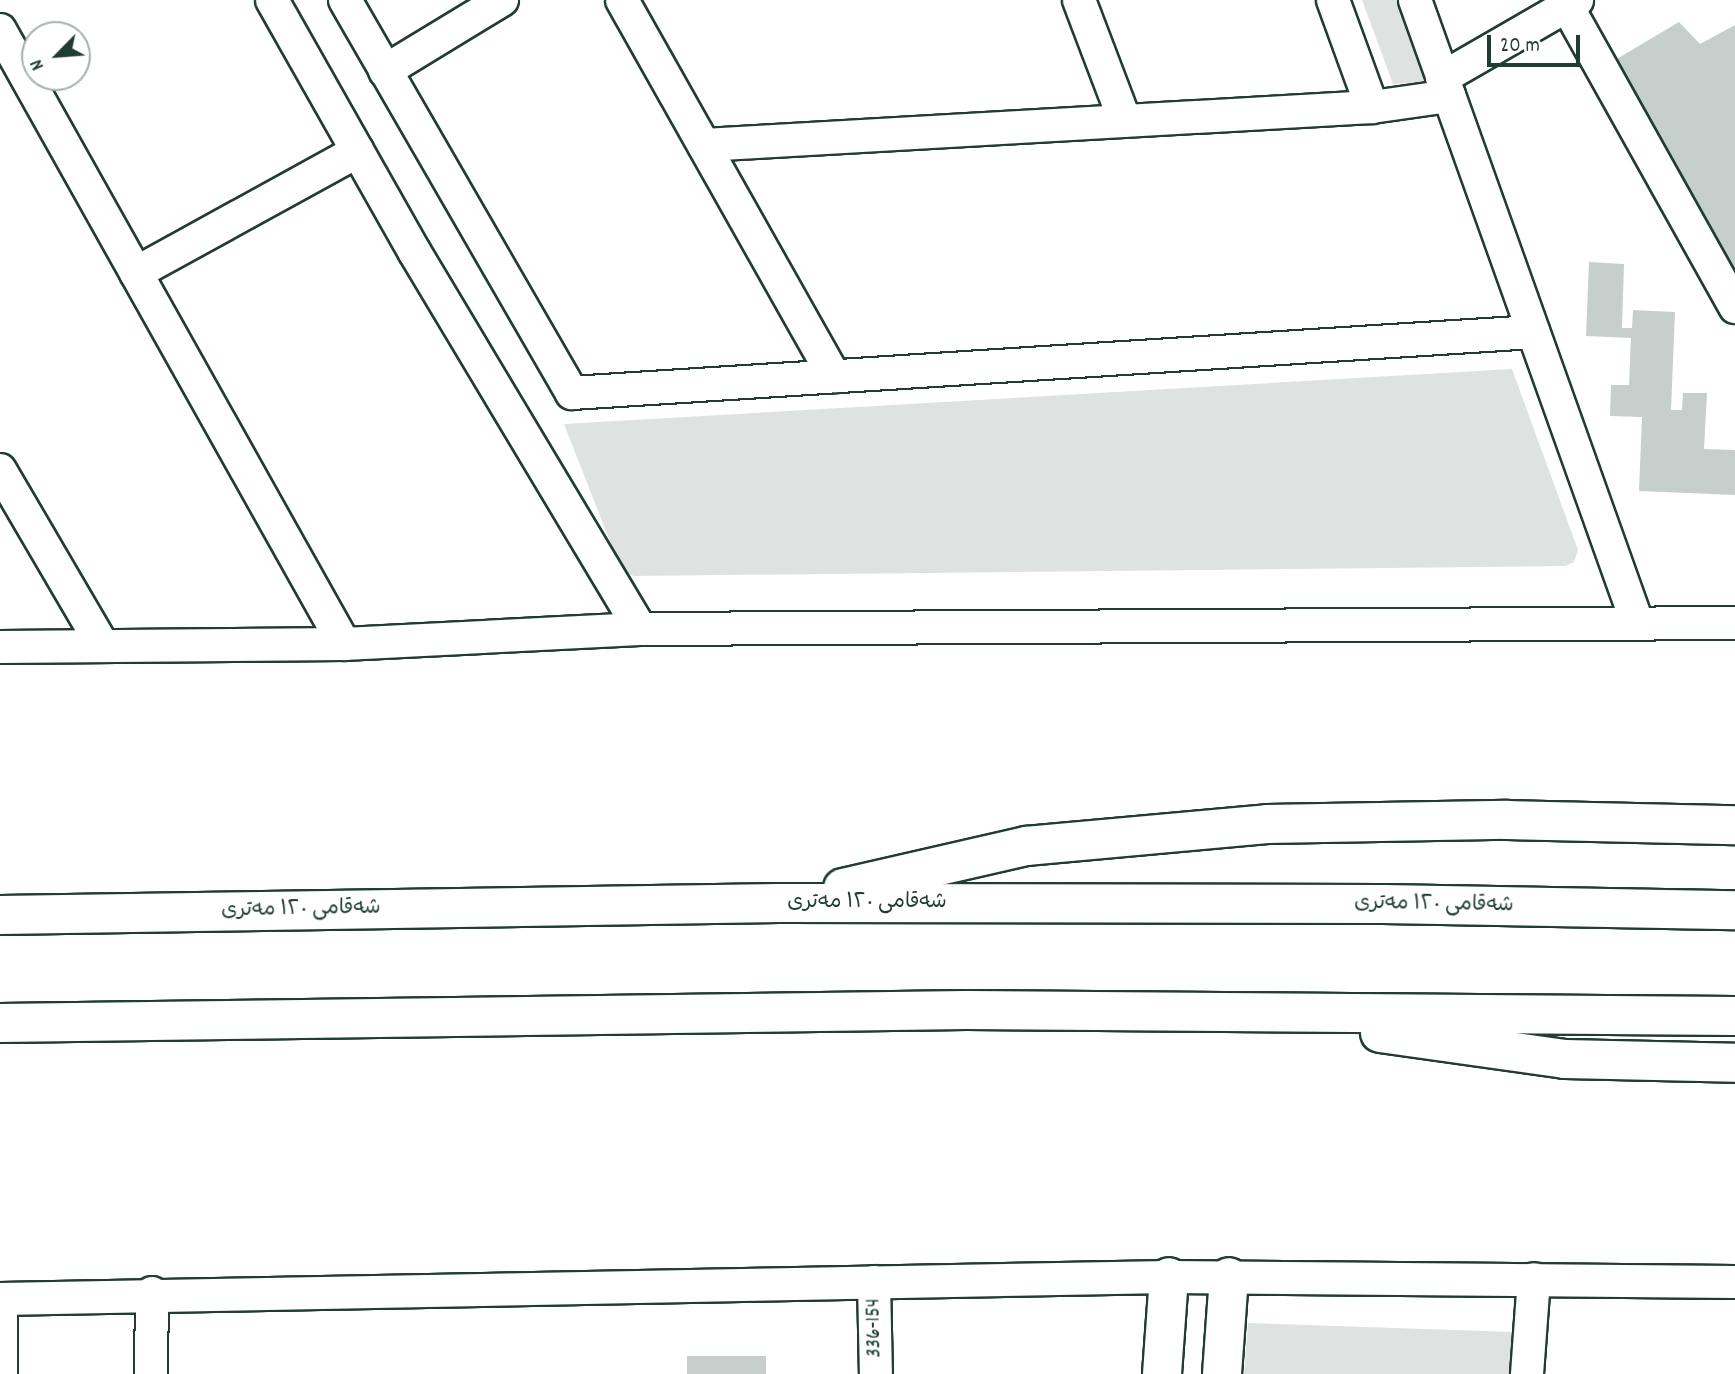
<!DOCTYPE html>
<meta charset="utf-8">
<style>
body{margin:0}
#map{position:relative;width:1735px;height:1374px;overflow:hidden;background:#fff;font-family:Dekko,"Playpen Sans Arabic",sans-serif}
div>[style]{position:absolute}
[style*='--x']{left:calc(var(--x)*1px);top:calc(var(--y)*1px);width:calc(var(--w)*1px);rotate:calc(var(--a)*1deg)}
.green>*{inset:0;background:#dee3e2}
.building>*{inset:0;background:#c7cfcc;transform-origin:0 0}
.roads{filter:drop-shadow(2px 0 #1f3d34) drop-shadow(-2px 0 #1f3d34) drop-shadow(0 2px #1f3d34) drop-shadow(0 -2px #1f3d34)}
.minor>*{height:32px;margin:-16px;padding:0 16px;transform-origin:16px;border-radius:16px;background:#fff}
.major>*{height:38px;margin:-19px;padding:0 19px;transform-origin:19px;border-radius:19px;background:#fff}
.highway>*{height:38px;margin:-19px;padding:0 19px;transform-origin:19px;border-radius:19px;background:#fff}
span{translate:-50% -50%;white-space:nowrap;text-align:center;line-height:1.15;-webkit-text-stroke:7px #fff;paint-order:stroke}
.street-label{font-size:21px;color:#1f3d34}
.north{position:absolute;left:21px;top:21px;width:70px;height:70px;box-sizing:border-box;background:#fff;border:2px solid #a5b1ae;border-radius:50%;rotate:245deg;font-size:19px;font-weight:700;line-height:28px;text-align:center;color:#1f3d34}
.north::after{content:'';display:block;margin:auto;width:24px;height:32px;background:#1f3d34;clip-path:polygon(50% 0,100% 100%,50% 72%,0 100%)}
.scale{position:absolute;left:1487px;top:35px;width:93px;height:32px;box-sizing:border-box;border:4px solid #1f3d34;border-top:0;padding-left:9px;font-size:21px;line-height:24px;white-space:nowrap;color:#1f3d34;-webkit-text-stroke:5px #fff;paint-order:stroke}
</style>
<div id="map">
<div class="green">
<div style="clip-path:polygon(1362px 0,1397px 0,1427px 82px,1393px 84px)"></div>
<div style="clip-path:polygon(1512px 369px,1578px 550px,1574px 562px,1565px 566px,634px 576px,622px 572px,564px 424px)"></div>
<div style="clip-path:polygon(1248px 1323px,1513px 1332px,1510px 1374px,1244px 1374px)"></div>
</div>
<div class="building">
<div style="clip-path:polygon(1679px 22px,1700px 44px,1735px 25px,1735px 272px,1615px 60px)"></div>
<div style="clip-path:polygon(1589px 262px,1624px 264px,1622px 328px,1632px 328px,1633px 310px,1675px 312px,1671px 410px,1682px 410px,1683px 393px,1707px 393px,1704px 449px,1735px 450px,1735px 495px,1639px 491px,1642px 417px,1610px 416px,1611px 385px,1629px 385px,1631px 338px,1586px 336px)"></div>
<div style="left:766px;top:1356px;width:18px;height:79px;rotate:90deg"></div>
</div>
<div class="roads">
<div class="minor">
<div style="--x:272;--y:0;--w:288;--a:60.5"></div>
<div style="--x:414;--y:251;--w:440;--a:59.1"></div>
<div style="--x:345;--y:0;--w:454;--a:60"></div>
<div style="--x:572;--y:393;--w:963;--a:-3.63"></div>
<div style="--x:622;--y:0;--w:432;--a:60.6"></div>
<div style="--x:1079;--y:0;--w:129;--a:69.2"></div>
<div style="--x:1333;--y:0;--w:114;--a:70"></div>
<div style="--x:1415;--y:0;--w:660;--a:70.36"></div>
<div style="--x:1567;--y:6;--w:345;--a:60.8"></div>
<div style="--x:0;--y:30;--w:704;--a:60.74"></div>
<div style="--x:385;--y:71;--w:137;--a:-31.3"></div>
<div style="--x:1442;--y:78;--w:156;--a:-30"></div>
<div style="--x:704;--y:145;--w:669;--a:-3.26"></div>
<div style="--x:1372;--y:107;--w:78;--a:-8.1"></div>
<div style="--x:136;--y:273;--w:253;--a:-28.8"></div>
<div style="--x:0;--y:470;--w:200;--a:59.7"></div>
<div style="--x:0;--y:647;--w:344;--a:-0.5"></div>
<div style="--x:344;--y:644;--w:296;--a:-2.9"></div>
<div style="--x:640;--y:629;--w:1095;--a:-0.31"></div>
<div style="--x:874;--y:1282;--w:92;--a:88.8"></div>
<div style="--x:0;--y:1299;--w:1169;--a:-1.08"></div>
<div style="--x:1169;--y:1277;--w:566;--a:0.51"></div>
<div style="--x:1;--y:1374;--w:75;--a:-90"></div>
<div style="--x:151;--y:1374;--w:81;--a:-89.3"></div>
<div style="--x:1527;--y:1374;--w:95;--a:-85.8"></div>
</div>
<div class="major">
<div style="--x:1162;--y:1374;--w:97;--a:-85.9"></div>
<div style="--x:1222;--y:1374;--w:97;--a:-85.9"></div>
</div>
<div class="highway">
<div style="--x:843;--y:888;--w:188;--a:-12.9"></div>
<div style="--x:1026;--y:846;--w:242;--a:-5.2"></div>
<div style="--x:1267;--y:824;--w:240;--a:-1"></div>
<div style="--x:1507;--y:820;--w:228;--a:1.3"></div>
<div style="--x:0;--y:915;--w:779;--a:-0.88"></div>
<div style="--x:779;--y:903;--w:604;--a:0.09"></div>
<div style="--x:1383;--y:904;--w:352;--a:1"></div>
<div style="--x:0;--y:1023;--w:966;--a:-0.77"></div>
<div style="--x:966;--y:1010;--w:769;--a:0.45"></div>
<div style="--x:1380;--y:1033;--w:187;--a:8"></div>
<div style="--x:1565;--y:1059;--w:170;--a:1.3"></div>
</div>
</div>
<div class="street-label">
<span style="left:867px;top:903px">شەقامی ١٢٠ مەتری</span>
<span style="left:1434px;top:905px;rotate:1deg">شەقامی ١٢٠ مەتری</span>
<span style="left:301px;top:910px;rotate:-1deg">شەقامی ١٢٠ مەتری</span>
<span style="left:875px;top:1328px;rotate:-91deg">336-154</span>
</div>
<div class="north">N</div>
<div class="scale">20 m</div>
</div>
